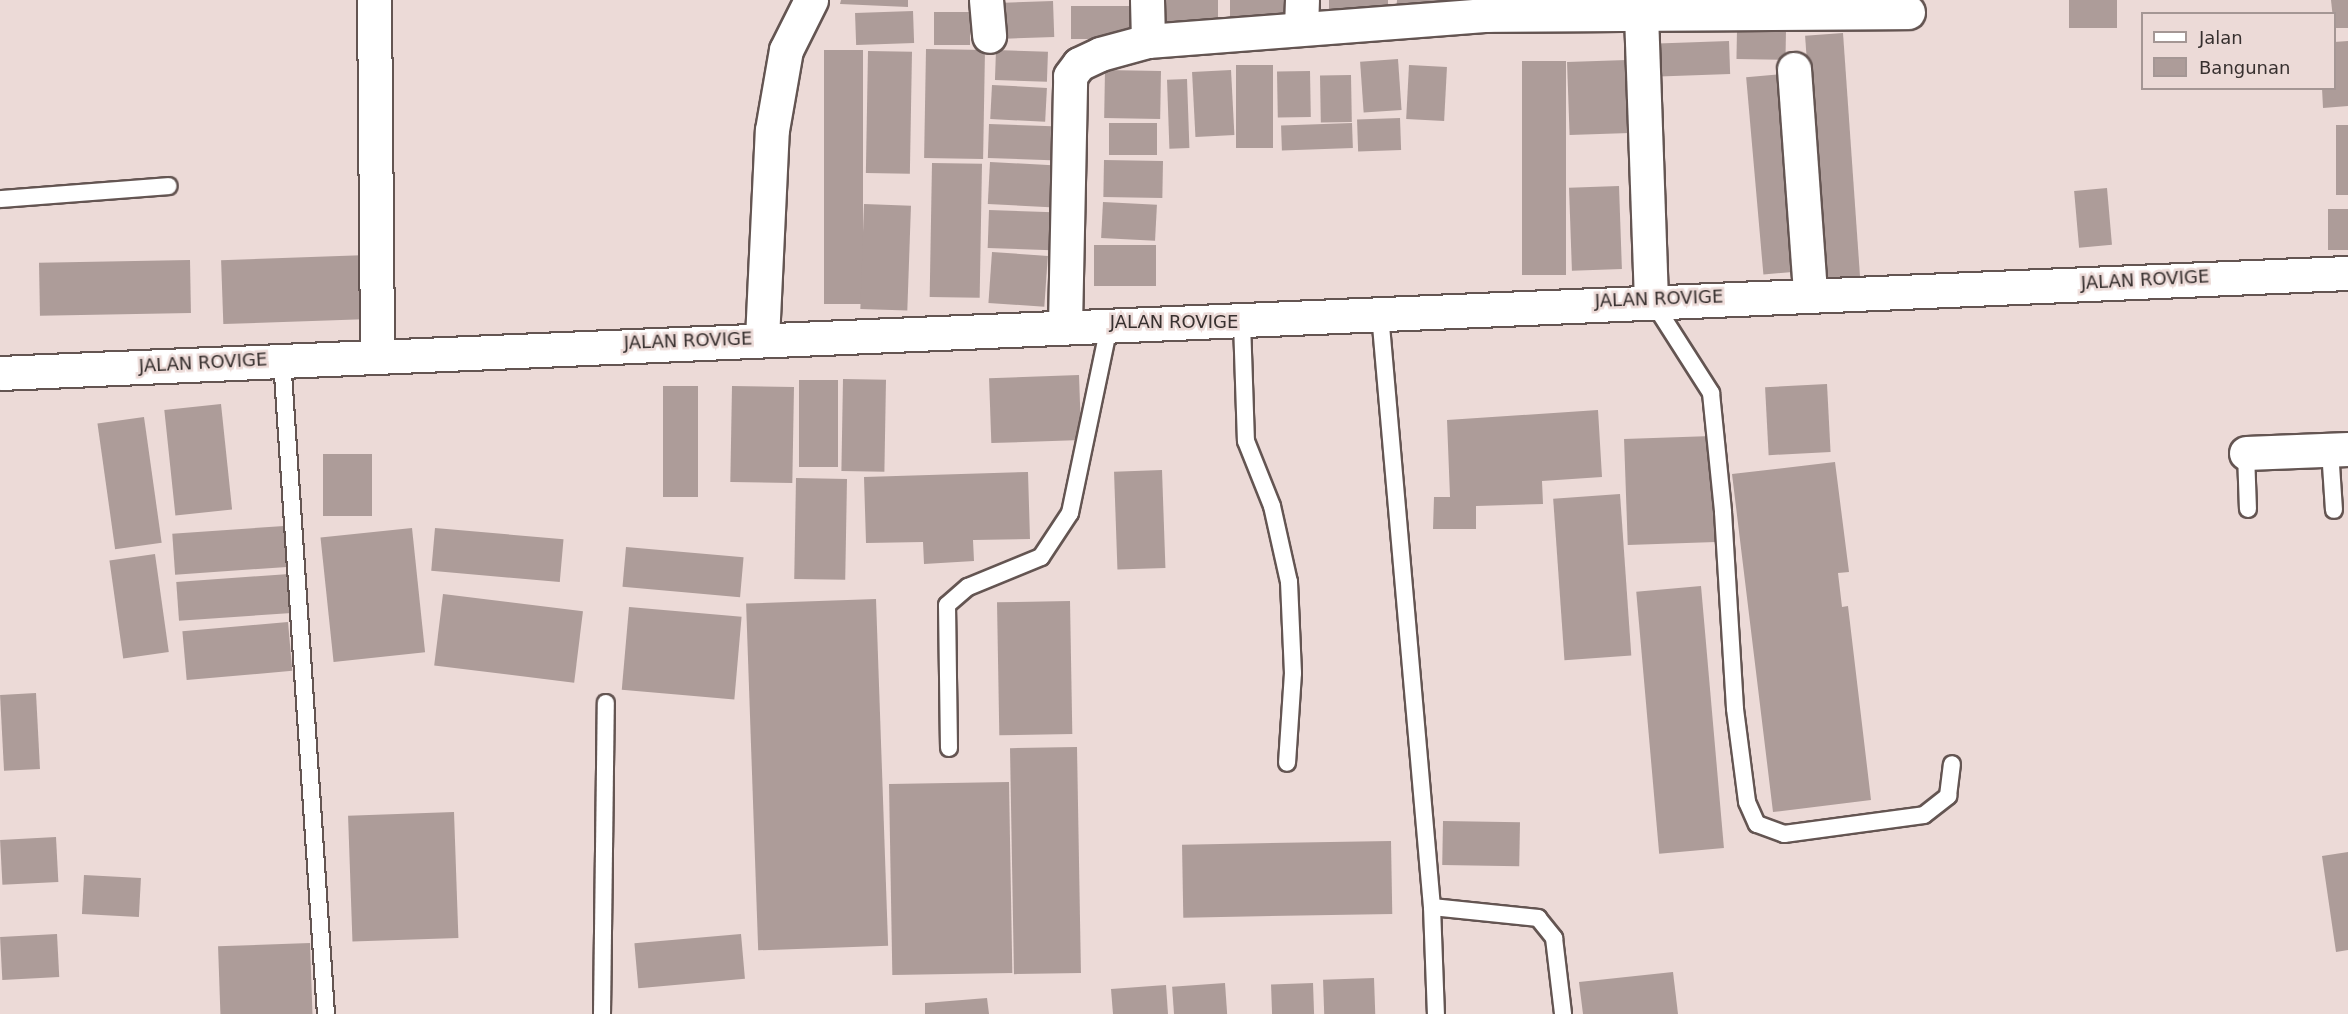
<!DOCTYPE html>
<style>
body{margin:0}
#map{position:relative;width:2348px;height:1014px;overflow:hidden;background:#ecdad7;font-family:"DejaVu Sans",sans-serif}
div>[style]{position:absolute}
[style*='--x']{left:calc(var(--x)*1px);top:calc(var(--y)*1px);width:calc(var(--w)*1px);rotate:calc(var(--a)*1deg)}
.building>*{inset:0;background:#ad9c99;transform-origin:0 0}
.roads{filter:drop-shadow(2px 0 #645552) drop-shadow(-2px 0 #645552) drop-shadow(0 2px #645552) drop-shadow(0 -2px #645552)}
.service>*{height:16px;margin:-8px;padding:0 8px;transform-origin:8px;border-radius:8px;background:#fff}
.minor>*{height:33px;margin:-16.5px;padding:0 16.5px;transform-origin:16.5px;border-radius:16.5px;background:#fff}
span{translate:-50% -50%;white-space:nowrap;text-align:center;line-height:1.15;-webkit-text-stroke:5px #ecdad7;paint-order:stroke}
.street-label{font-size:18px;color:#37302f}
.legend{position:absolute;left:2141px;top:12px;width:195px;height:78px;box-sizing:border-box;background:#ecdad7;border:2px solid #a49694;margin:0;padding:8px 10px;list-style:none;font-size:18px;color:#37302f}
.legend li{display:flex;align-items:center;gap:12px;height:30px}
.legend b{width:30px;border:2px solid #a49694}
</style>
<div id="map">
<div class="building">
<div style="clip-path:polygon(841px 0,908px 0,908px 7px,840px 4px)"></div>
<div style="left:1161px;top:0;width:57px;height:25px"></div>
<div style="left:1230px;top:0;width:55px;height:25px"></div>
<div style="left:1329px;top:0;width:59px;height:22px"></div>
<div style="clip-path:polygon(1397px 0,1467px 0,1466px 15px,1396px 11px)"></div>
<div style="left:2069px;top:0;width:48px;height:28px"></div>
<div style="clip-path:polygon(2331px 0,2348px 0,2348px 28px,2334px 28px)"></div>
<div style="left:1053px;top:1px;width:36px;height:49px;rotate:88deg"></div>
<div style="left:1071px;top:6px;width:61px;height:33px"></div>
<div style="left:913px;top:11px;width:32px;height:58px;rotate:88deg"></div>
<div style="left:934px;top:12px;width:36px;height:33px"></div>
<div style="left:1737px;top:29px;width:49px;height:30px;rotate:1deg"></div>
<div style="left:1843px;top:33px;width:245px;height:38px;rotate:86deg"></div>
<div style="left:1729px;top:41px;width:33px;height:71px;rotate:88deg"></div>
<div style="clip-path:polygon(2348px 41px,2348px 106px,2323px 108px,2322px 88px,2334px 88px,2334px 42px)"></div>
<div style="left:926px;top:49px;width:59px;height:109px;rotate:1deg"></div>
<div style="left:824px;top:50px;width:39px;height:254px"></div>
<div style="left:996px;top:50px;width:52px;height:30px;rotate:2deg"></div>
<div style="left:868px;top:51px;width:44px;height:122px;rotate:1deg"></div>
<div style="left:1398px;top:59px;width:51px;height:38px;rotate:86deg"></div>
<div style="left:1627px;top:60px;width:73px;height:60px;rotate:88deg"></div>
<div style="left:1522px;top:61px;width:44px;height:214px"></div>
<div style="left:1236px;top:65px;width:37px;height:83px"></div>
<div style="left:1409px;top:65px;width:38px;height:54px;rotate:3deg"></div>
<div style="left:1105px;top:70px;width:56px;height:48px;rotate:1deg"></div>
<div style="left:1231px;top:70px;width:65px;height:39px;rotate:87deg"></div>
<div style="left:1310px;top:71px;width:46px;height:33px;rotate:89deg"></div>
<div style="left:1784px;top:74px;width:198px;height:38px;rotate:85deg"></div>
<div style="left:1351px;top:75px;width:47px;height:31px;rotate:89deg"></div>
<div style="left:1187px;top:79px;width:69px;height:20px;rotate:88deg"></div>
<div style="left:992px;top:85px;width:55px;height:34px;rotate:3deg"></div>
<div style="left:1400px;top:118px;width:32px;height:43px;rotate:88deg"></div>
<div style="left:1109px;top:123px;width:48px;height:32px"></div>
<div style="left:1352px;top:123px;width:25px;height:71px;rotate:88deg"></div>
<div style="left:989px;top:124px;width:63px;height:34px;rotate:2deg"></div>
<div style="left:2336px;top:125px;width:12px;height:70px"></div>
<div style="left:1104px;top:160px;width:59px;height:37px;rotate:1deg"></div>
<div style="left:990px;top:162px;width:67px;height:42px;rotate:3deg"></div>
<div style="left:932px;top:163px;width:50px;height:134px;rotate:1deg"></div>
<div style="left:1619px;top:186px;width:83px;height:50px;rotate:88deg"></div>
<div style="left:2107px;top:188px;width:57px;height:33px;rotate:85deg"></div>
<div style="left:1103px;top:202px;width:54px;height:36px;rotate:3deg"></div>
<div style="left:864px;top:204px;width:47px;height:105px;rotate:2deg"></div>
<div style="left:2328px;top:209px;width:20px;height:41px"></div>
<div style="left:989px;top:210px;width:64px;height:38px;rotate:2deg"></div>
<div style="left:1094px;top:245px;width:62px;height:41px"></div>
<div style="left:992px;top:252px;width:56px;height:51px;rotate:4deg"></div>
<div style="left:368px;top:255px;width:64px;height:147px;rotate:88deg"></div>
<div style="left:190px;top:260px;width:53px;height:151px;rotate:89deg"></div>
<div style="left:1079px;top:375px;width:65px;height:90px;rotate:88deg"></div>
<div style="left:843px;top:379px;width:43px;height:92px;rotate:1deg"></div>
<div style="left:799px;top:380px;width:39px;height:87px"></div>
<div style="left:1827px;top:384px;width:68px;height:62px;rotate:87deg"></div>
<div style="left:663px;top:386px;width:35px;height:111px"></div>
<div style="left:732px;top:386px;width:62px;height:96px;rotate:1deg"></div>
<div style="left:221px;top:404px;width:106px;height:57px;rotate:84deg"></div>
<div style="clip-path:polygon(1598px 410px,1602px 477px,1542px 481px,1543px 504px,1476px 506px,1476px 529px,1433px 529px,1434px 497px,1450px 497px,1447px 420px)"></div>
<div style="left:144px;top:417px;width:127px;height:47px;rotate:82deg"></div>
<div style="left:1712px;top:436px;width:106px;height:88px;rotate:88deg"></div>
<div style="left:372px;top:454px;width:62px;height:49px;rotate:90deg"></div>
<div style="clip-path:polygon(1835px 462px,1849px 572px,1838px 573px,1842px 607px,1848px 606px,1871px 800px,1773px 812px,1732px 474px)"></div>
<div style="left:1162px;top:470px;width:98px;height:48px;rotate:88deg"></div>
<div style="clip-path:polygon(1028px 472px,1030px 539px,973px 540px,974px 561px,924px 564px,923px 542px,866px 543px,864px 477px)"></div>
<div style="left:796px;top:478px;width:51px;height:101px;rotate:1deg"></div>
<div style="left:1620px;top:494px;width:162px;height:67px;rotate:86deg"></div>
<div style="left:284px;top:526px;width:41px;height:112px;rotate:86deg"></div>
<div style="left:412px;top:528px;width:125px;height:92px;rotate:84deg"></div>
<div style="left:435px;top:528px;width:129px;height:43px;rotate:5deg"></div>
<div style="left:626px;top:547px;width:118px;height:40px;rotate:5deg"></div>
<div style="left:155px;top:554px;width:99px;height:46px;rotate:82deg"></div>
<div style="left:289px;top:574px;width:39px;height:113px;rotate:86deg"></div>
<div style="left:1701px;top:586px;width:263px;height:65px;rotate:85deg"></div>
<div style="left:443px;top:594px;width:141px;height:72px;rotate:7deg"></div>
<div style="left:876px;top:599px;width:347px;height:130px;rotate:88deg"></div>
<div style="left:1070px;top:601px;width:133px;height:73px;rotate:89deg"></div>
<div style="left:629px;top:607px;width:113px;height:83px;rotate:5deg"></div>
<div style="left:288px;top:622px;width:49px;height:106px;rotate:85deg"></div>
<div style="left:36px;top:693px;width:76px;height:36px;rotate:87deg"></div>
<div style="left:1077px;top:747px;width:226px;height:67px;rotate:89deg"></div>
<div style="left:1009px;top:782px;width:191px;height:120px;rotate:89deg"></div>
<div style="left:454px;top:812px;width:126px;height:106px;rotate:88deg"></div>
<div style="left:1443px;top:821px;width:77px;height:44px;rotate:1deg"></div>
<div style="left:56px;top:837px;width:45px;height:56px;rotate:87deg"></div>
<div style="left:1391px;top:841px;width:73px;height:209px;rotate:89deg"></div>
<div style="clip-path:polygon(2348px 852px,2348px 950px,2336px 952px,2322px 856px)"></div>
<div style="left:84px;top:875px;width:57px;height:39px;rotate:3deg"></div>
<div style="left:57px;top:934px;width:43px;height:57px;rotate:87deg"></div>
<div style="left:741px;top:934px;width:45px;height:107px;rotate:85deg"></div>
<div style="left:310px;top:943px;width:71px;height:92px;rotate:88deg"></div>
<div style="clip-path:polygon(1673px 972px,1678px 1014px,1583px 1014px,1579px 982px)"></div>
<div style="left:1374px;top:978px;width:36px;height:51px;rotate:88deg"></div>
<div style="left:1225px;top:983px;width:31px;height:53px;rotate:86deg"></div>
<div style="left:1313px;top:983px;width:31px;height:42px;rotate:88deg"></div>
<div style="clip-path:polygon(1166px 985px,1168px 1014px,1113px 1014px,1111px 989px)"></div>
<div style="clip-path:polygon(987px 998px,989px 1014px,925px 1014px,925px 1003px)"></div>
</div>
<div class="roads">
<div class="service">
<div style="--x:0;--y:199;--w:169;--a:-4.4"></div>
<div style="--x:1651;--y:299;--w:112;--a:57.4"></div>
<div style="--x:1711;--y:393;--w:120;--a:84.2"></div>
<div style="--x:1723;--y:512;--w:197;--a:86.5"></div>
<div style="--x:1735;--y:709;--w:94;--a:82.6"></div>
<div style="--x:1747;--y:802;--w:24;--a:66"></div>
<div style="--x:1757;--y:824;--w:29;--a:20"></div>
<div style="--x:1784;--y:834;--w:141;--a:-7.7"></div>
<div style="--x:1924;--y:815;--w:31;--a:-38"></div>
<div style="--x:1948;--y:796;--w:32;--a:-83"></div>
<div style="--x:1380;--y:314;--w:595;--a:84.99"></div>
<div style="--x:1432;--y:907;--w:107;--a:87.9"></div>
<div style="--x:1242;--y:322;--w:119;--a:88.1"></div>
<div style="--x:1246;--y:441;--w:70;--a:68.2"></div>
<div style="--x:1272;--y:506;--w:78;--a:77.4"></div>
<div style="--x:1289;--y:582;--w:91;--a:87.5"></div>
<div style="--x:1293;--y:673;--w:90;--a:93.8"></div>
<div style="--x:282;--y:359;--w:656;--a:86.16"></div>
<div style="--x:2330;--y:450;--w:60;--a:86.2"></div>
<div style="--x:2246;--y:453;--w:56;--a:88"></div>
<div style="--x:949;--y:748;--w:143;--a:-90.8"></div>
<div style="--x:947;--y:605;--w:28;--a:-41"></div>
<div style="--x:968;--y:587;--w:79;--a:-22.3"></div>
<div style="--x:1041;--y:557;--w:53;--a:-56.6"></div>
<div style="--x:1070;--y:513;--w:195;--a:-78.2"></div>
<div style="--x:1432;--y:907;--w:107;--a:5.9"></div>
<div style="--x:1538;--y:918;--w:26;--a:51"></div>
<div style="--x:1554;--y:938;--w:77;--a:83.2"></div>
<div style="--x:602;--y:1014;--w:311;--a:-89.3"></div>
</div>
<div class="minor">
<div style="--x:374;--y:0;--w:353;--a:89.5"></div>
<div style="--x:986;--y:0;--w:36;--a:85"></div>
<div style="--x:1147;--y:0;--w:41;--a:88.6"></div>
<div style="--x:1641;--y:14;--w:285;--a:88"></div>
<div style="--x:1301;--y:28;--w:28;--a:-88"></div>
<div style="--x:1794;--y:69;--w:226;--a:85.9"></div>
<div style="--x:1065;--y:325;--w:249;--a:-88.8"></div>
<div style="--x:1070;--y:76;--w:15;--a:-53"></div>
<div style="--x:1079;--y:64;--w:23;--a:-25"></div>
<div style="--x:1100;--y:54;--w:50;--a:-15.2"></div>
<div style="--x:1148;--y:41;--w:340;--a:-4.4"></div>
<div style="--x:1487;--y:15;--w:421;--a:-0.4"></div>
<div style="--x:762;--y:339;--w:209;--a:-87.3"></div>
<div style="--x:772;--y:130;--w:81;--a:-80.1"></div>
<div style="--x:786;--y:50;--w:56;--a:-63.4"></div>
<div style="--x:0;--y:373;--w:2350;--a:-2.44"></div>
<div style="--x:2246;--y:453;--w:102;--a:-2.2"></div>
</div>
</div>
<div class="street-label">
<span style="left:2145px;top:280px;rotate:-3deg">JALAN ROVIGE</span>
<span style="left:1659px;top:299px;rotate:-2deg">JALAN ROVIGE</span>
<span style="left:1174px;top:322px">JALAN ROVIGE</span>
<span style="left:688px;top:341px;rotate:-2deg">JALAN ROVIGE</span>
<span style="left:203px;top:363px;rotate:-3deg">JALAN ROVIGE</span>
</div>
<ul class="legend">
<li><b style="height:8px;background:#fff"></b>Jalan</li>
<li><b style="height:16px;background:#ad9c99"></b>Bangunan</li>
</ul>
</div>
